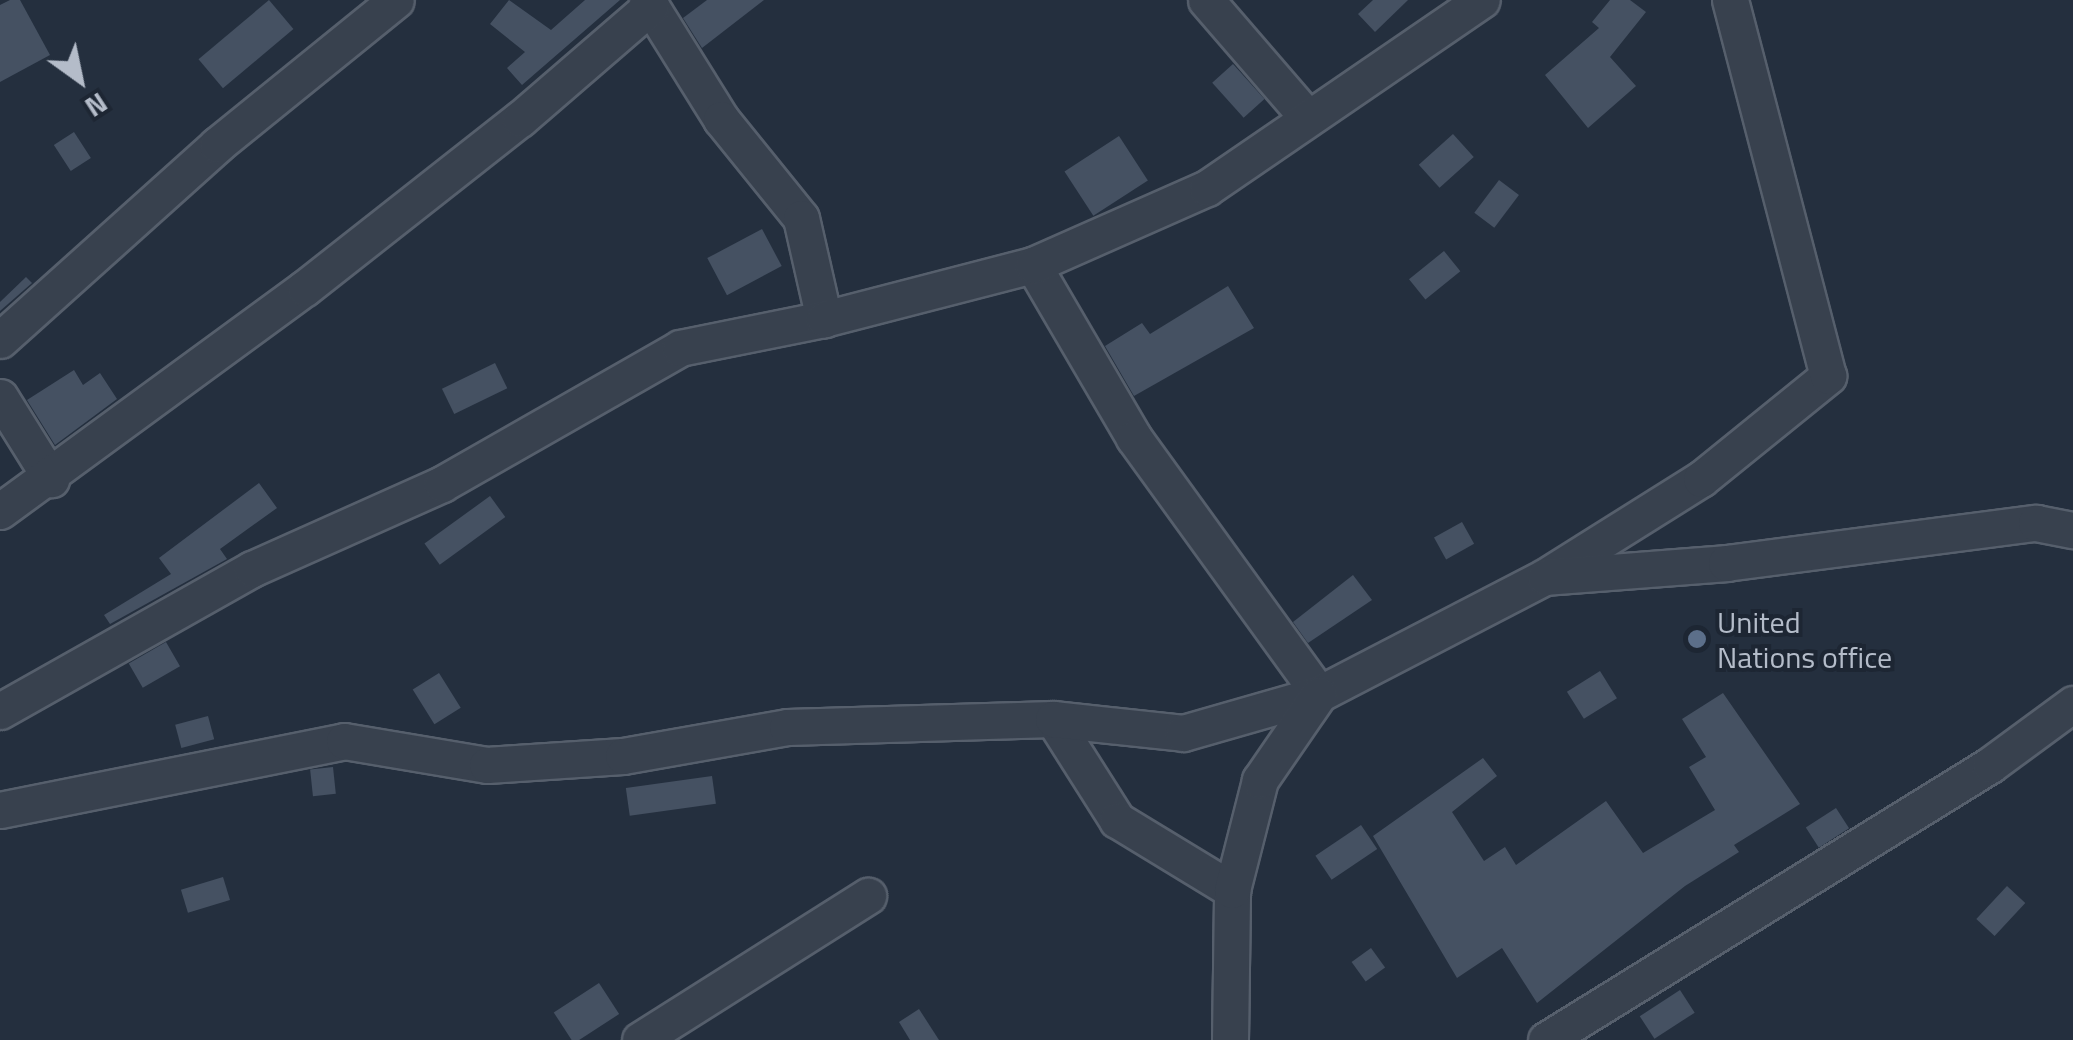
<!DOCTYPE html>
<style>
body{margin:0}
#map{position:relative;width:2073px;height:1040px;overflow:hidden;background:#242f3e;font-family:"Titillium Web",sans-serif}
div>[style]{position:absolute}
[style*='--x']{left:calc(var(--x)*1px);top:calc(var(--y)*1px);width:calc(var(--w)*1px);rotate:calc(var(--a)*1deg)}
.building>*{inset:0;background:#455162;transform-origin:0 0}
.roads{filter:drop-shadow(2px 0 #565f6c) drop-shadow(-2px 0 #565f6c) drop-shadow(0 2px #565f6c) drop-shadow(0 -2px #565f6c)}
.street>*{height:35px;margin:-17.5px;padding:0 17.5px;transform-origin:17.5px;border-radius:17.5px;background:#38414e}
.dots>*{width:28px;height:28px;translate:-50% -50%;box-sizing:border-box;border:5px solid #1d2633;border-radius:50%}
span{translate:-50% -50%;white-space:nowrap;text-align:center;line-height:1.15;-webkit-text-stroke:8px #1d2633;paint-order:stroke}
.poi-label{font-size:30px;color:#b4bcc9}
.left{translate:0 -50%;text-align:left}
.north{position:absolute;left:30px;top:30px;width:100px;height:100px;-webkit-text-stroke:8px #1d2633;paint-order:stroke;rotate:147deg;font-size:28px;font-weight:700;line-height:40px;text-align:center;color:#b4bcc9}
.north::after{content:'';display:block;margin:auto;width:35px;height:45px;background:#b4bcc9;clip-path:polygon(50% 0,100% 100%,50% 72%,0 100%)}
</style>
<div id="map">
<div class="building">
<div style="clip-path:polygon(10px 0,20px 0,50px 55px,0 82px,0 5px)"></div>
<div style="left:269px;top:0;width:38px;height:92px;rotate:50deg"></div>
<div style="clip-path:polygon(509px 0,551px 30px,585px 0,620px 0,522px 85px,507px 68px,525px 52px,490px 24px)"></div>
<div style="clip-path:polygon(707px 0,764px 0,702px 48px,683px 18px)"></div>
<div style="clip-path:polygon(1373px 0,1408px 0,1375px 32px,1358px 14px)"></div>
<div style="clip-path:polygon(1610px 0,1630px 0,1646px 12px,1610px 57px,1636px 86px,1588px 128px,1545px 75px,1599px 28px,1592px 22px)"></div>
<div style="left:1233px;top:64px;width:47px;height:28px;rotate:48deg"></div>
<div style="left:74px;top:132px;width:31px;height:24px;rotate:57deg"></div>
<div style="left:1453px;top:134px;width:31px;height:46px;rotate:48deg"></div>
<div style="left:1119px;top:136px;width:53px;height:65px;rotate:57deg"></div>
<div style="left:1499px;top:180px;width:25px;height:41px;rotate:37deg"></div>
<div style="left:762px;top:229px;width:42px;height:62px;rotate:62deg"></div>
<div style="left:1444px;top:251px;width:26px;height:45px;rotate:51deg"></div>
<div style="clip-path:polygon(26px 277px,32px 283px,0 311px,0 302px)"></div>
<div style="clip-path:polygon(1228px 286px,1254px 328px,1134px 396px,1105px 346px,1142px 323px,1150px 334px)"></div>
<div style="left:495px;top:363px;width:28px;height:59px;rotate:64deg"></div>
<div style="clip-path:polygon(74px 370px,83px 385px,100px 373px,117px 399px,55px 445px,27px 400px)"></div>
<div style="clip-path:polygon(259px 483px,277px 508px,220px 549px,227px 559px,110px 624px,104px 615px,171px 574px,159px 558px)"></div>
<div style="left:490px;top:496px;width:26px;height:81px;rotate:54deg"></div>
<div style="left:1462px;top:522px;width:25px;height:32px;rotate:61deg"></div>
<div style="clip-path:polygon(1353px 575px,1372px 600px,1308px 643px,1293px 622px)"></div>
<div style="left:166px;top:642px;width:28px;height:43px;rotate:60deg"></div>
<div style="left:1600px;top:671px;width:32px;height:39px;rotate:58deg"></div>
<div style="left:439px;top:673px;width:41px;height:31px;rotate:58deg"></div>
<div style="clip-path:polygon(1723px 693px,1800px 804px,1734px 845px,1739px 852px,1685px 886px,1537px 1003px,1502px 948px,1457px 978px,1373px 836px,1483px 758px,1497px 776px,1452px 812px,1484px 861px,1505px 847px,1516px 865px,1606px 801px,1643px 853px,1715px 810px,1689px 767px,1706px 757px,1682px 719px)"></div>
<div style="left:208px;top:716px;width:24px;height:34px;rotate:75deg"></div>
<div style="left:333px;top:767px;width:27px;height:23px;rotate:84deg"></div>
<div style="left:712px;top:776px;width:28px;height:87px;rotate:82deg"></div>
<div style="left:1836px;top:808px;width:24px;height:36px;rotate:57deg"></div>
<div style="left:1361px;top:825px;width:29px;height:55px;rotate:56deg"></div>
<div style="left:223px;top:877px;width:24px;height:44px;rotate:73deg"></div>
<div style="left:2007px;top:886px;width:25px;height:45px;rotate:43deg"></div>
<div style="left:1371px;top:948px;width:24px;height:24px;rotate:54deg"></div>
<div style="left:599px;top:983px;width:37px;height:54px;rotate:57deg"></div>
<div style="left:1680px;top:990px;width:27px;height:48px;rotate:57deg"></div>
<div style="clip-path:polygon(919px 1009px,939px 1040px,910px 1040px,899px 1022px)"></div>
</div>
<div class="roads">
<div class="street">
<div style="--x:647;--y:0;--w:140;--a:58.1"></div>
<div style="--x:721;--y:119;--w:127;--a:51.1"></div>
<div style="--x:801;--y:218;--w:104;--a:77.2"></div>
<div style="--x:1206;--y:0;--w:155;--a:49.2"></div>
<div style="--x:1033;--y:265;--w:200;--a:59.7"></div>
<div style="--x:1134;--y:438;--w:316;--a:54.1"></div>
<div style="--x:0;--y:340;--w:292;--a:-41.9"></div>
<div style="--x:217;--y:145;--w:230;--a:-39"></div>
<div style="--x:0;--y:397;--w:97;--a:58.1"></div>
<div style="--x:0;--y:511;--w:378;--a:-36.2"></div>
<div style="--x:305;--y:288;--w:273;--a:-38.2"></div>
<div style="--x:520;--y:119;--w:173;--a:-40.8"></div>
<div style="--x:1551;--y:573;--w:177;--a:-32.1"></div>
<div style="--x:1701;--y:479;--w:164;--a:-39"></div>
<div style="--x:1828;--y:376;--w:389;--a:-104.6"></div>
<div style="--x:0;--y:711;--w:289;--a:-29.4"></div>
<div style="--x:252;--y:569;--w:208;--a:-24.1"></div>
<div style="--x:442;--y:484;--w:274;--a:-29.7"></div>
<div style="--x:680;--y:348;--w:147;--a:-11.4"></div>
<div style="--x:824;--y:319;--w:216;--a:-14.5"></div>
<div style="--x:1033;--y:265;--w:190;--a:-23.9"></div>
<div style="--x:1207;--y:188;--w:333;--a:-34.4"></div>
<div style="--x:1053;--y:719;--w:120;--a:57.6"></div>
<div style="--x:1117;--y:820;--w:135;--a:31.3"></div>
<div style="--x:0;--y:810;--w:351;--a:-11.3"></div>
<div style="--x:344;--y:741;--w:145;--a:9.5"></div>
<div style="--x:487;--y:765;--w:136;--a:-3.8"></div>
<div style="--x:623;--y:756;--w:167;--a:-10"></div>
<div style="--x:787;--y:727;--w:266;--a:-1.7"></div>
<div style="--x:1053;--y:719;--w:131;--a:6.1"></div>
<div style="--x:1183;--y:733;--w:141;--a:-16"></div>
<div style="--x:1319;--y:694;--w:254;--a:-27.4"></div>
<div style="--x:1545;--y:577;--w:182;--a:-4.4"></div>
<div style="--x:1726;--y:563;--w:313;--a:-7.4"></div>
<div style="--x:2036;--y:523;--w:38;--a:11"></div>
<div style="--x:640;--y:1040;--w:270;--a:-32.3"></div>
<div style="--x:1230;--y:1040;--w:150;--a:-89.2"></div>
<div style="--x:1232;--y:890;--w:114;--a:-75.7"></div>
<div style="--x:1260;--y:780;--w:104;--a:-55.5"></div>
<div style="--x:1546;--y:1040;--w:522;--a:-31.77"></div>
<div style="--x:1990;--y:765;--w:103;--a:-36.3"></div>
</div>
</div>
<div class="dots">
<div style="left:1697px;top:639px;background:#5c6f8a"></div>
</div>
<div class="poi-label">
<span class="left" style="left:1717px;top:639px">United<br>Nations office</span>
</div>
<div class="north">N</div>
</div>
